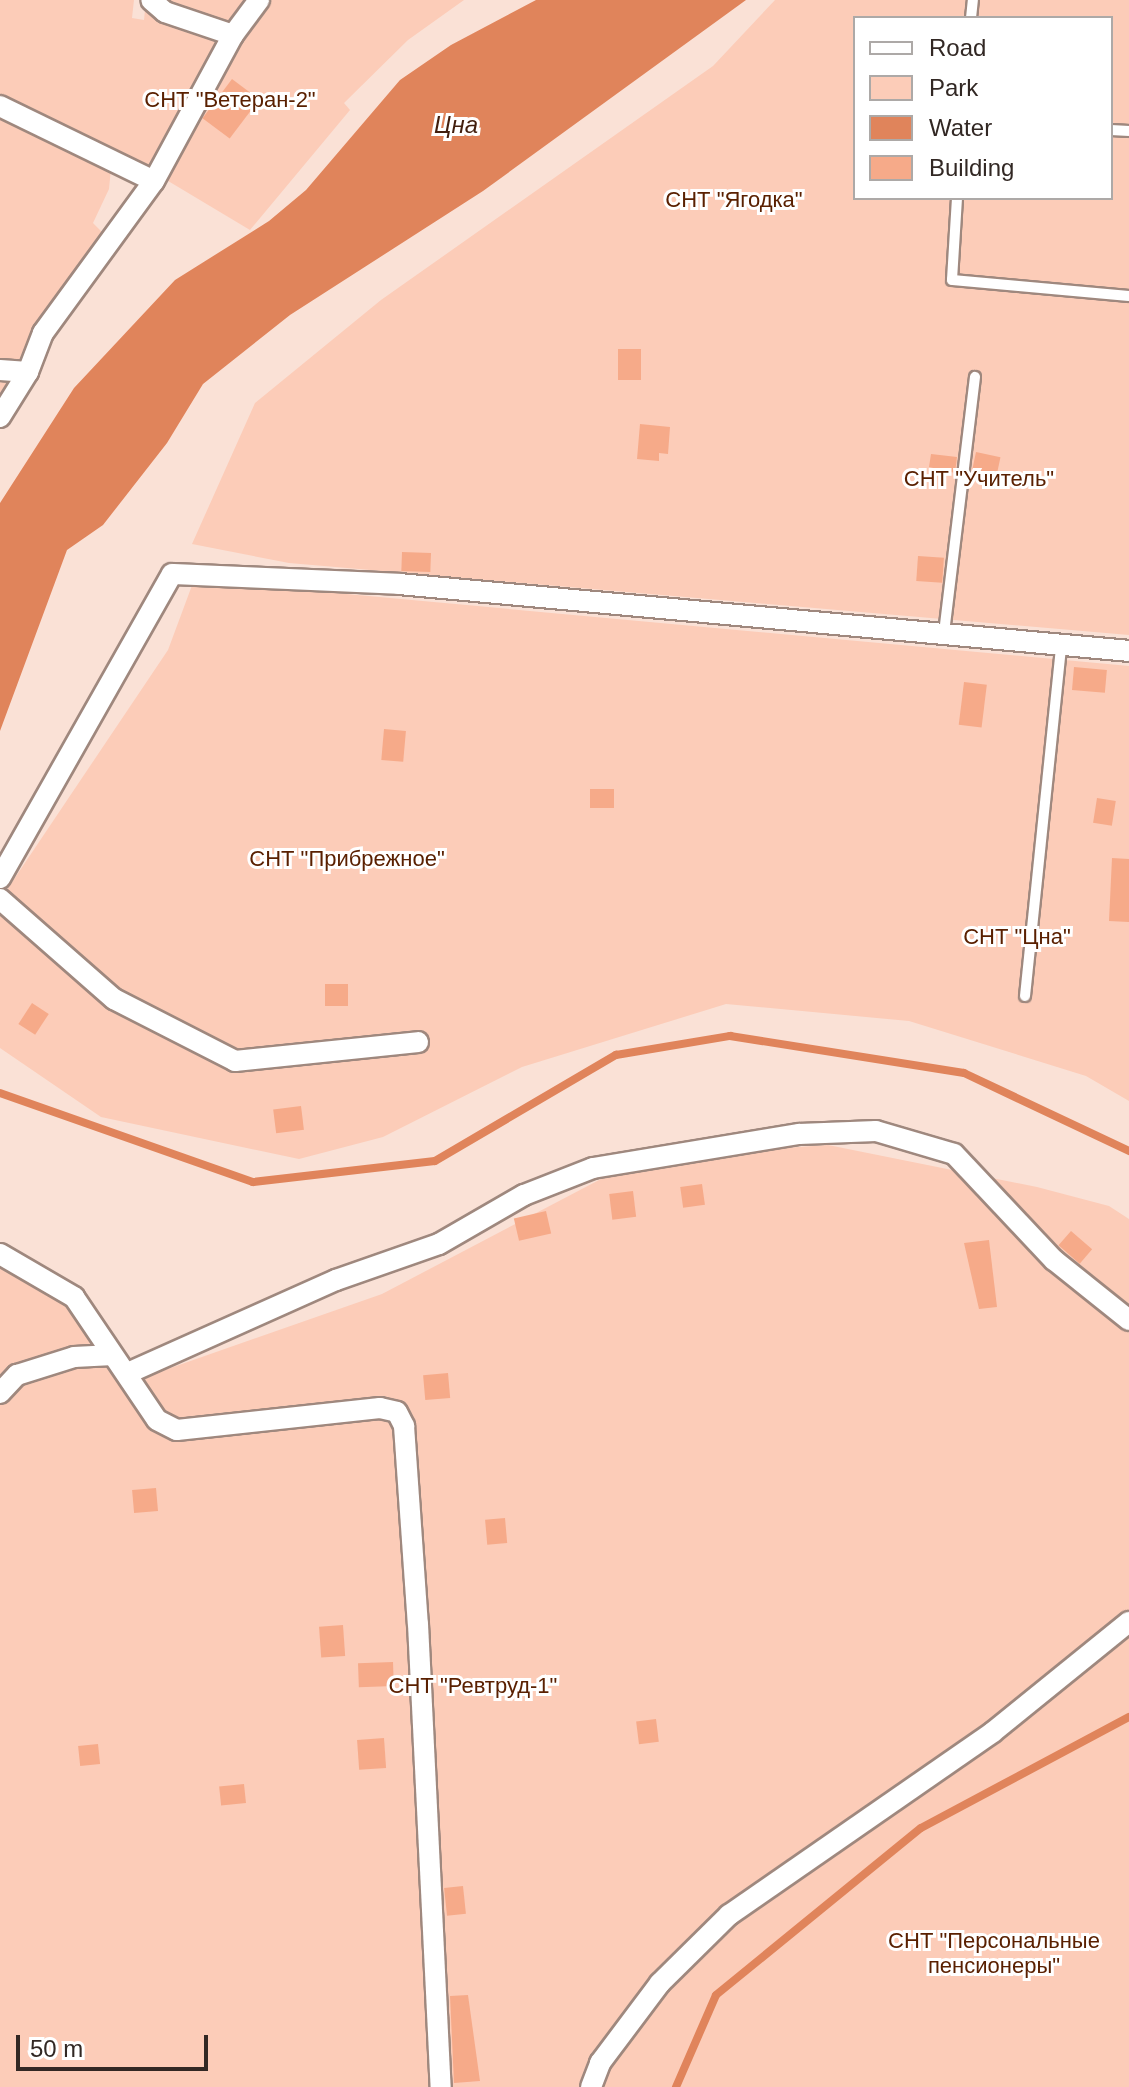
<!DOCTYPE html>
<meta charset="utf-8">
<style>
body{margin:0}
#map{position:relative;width:1129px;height:2087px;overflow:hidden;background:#fae1d6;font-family:Arial,sans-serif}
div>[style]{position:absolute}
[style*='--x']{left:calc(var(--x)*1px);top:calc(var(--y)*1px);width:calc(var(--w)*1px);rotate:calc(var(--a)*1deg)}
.green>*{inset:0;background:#fcccb8}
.water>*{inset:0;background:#e0845b}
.stream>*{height:8px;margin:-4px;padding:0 4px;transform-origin:4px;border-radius:4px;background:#e0845b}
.building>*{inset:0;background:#f6aa89;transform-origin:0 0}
.roads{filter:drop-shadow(2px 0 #9f887e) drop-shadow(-2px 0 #9f887e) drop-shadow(0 2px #9f887e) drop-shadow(0 -2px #9f887e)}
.lane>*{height:10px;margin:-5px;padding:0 5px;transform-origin:5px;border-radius:5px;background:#fff}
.street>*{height:20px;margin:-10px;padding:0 10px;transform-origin:10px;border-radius:10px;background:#fff}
span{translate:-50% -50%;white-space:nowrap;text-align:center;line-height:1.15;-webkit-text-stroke:6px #fff;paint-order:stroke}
.park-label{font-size:22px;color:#5a2001}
.water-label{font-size:24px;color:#421e0d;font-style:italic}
.legend{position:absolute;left:853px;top:16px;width:260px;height:184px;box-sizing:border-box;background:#fff;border:2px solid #ada9a7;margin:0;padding:10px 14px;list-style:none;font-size:24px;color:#322824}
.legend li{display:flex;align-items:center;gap:16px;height:40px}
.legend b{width:40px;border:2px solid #ada9a7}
.scale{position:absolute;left:16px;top:2035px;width:192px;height:36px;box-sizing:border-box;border:4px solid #322824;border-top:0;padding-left:10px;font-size:24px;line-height:28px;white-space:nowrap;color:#322824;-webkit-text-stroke:6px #fff;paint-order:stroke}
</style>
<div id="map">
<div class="green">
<div style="clip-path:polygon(0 0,134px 0,132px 18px,144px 20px,146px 0,464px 0,408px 40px,344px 103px,350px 110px,250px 230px,113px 148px,109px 189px,93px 223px,102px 232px,0 425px)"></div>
<div style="clip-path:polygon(evenodd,775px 0,1129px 0,1129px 635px,289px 563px,192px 544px,255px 403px,381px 300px,713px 66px,775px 0,855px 18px,1111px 18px,1111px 198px,855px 198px,855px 18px)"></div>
<div style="clip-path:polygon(194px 580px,1129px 666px,1129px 1101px,1086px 1076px,909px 1021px,726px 1004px,522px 1067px,383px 1137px,299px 1159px,101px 1117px,0 1048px,0 900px,168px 650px)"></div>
<div style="clip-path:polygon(828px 1145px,1037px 1187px,1109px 1206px,1129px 1219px,1129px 2087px,0 2087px,0 1254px,64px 1278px,142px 1378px,382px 1294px,601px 1179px,713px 1153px)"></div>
</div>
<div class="water">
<div style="clip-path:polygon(536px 0,746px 0,483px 191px,290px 315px,203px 384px,167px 443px,103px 525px,67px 550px,0 731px,0 503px,74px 388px,175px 280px,269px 221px,306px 190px,400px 80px,451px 45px)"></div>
</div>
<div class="stream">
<div style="--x:0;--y:1093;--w:268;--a:19.4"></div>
<div style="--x:253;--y:1182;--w:183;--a:-6.6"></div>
<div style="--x:435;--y:1161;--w:210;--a:-30.4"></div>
<div style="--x:616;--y:1055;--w:116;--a:-9.5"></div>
<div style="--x:730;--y:1036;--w:237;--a:9"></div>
<div style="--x:964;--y:1073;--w:183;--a:25.3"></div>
<div style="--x:676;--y:2087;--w:100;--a:-66.5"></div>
<div style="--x:716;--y:1995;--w:264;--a:-39.2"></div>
<div style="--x:921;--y:1828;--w:236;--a:-28.1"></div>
</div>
<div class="building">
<div style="left:232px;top:79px;width:34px;height:49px;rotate:37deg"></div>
<div style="left:618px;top:349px;width:23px;height:31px"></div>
<div style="clip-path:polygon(640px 424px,670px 427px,668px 454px,659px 453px,659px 461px,637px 459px)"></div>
<div style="left:976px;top:452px;width:25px;height:25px;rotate:12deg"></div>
<div style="clip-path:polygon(931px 454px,957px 457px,955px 473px,929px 467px)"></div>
<div style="left:402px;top:552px;width:29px;height:19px;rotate:2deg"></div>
<div style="left:918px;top:556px;width:26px;height:25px;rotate:4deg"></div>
<div style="left:1074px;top:667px;width:33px;height:23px;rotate:5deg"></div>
<div style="left:964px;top:682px;width:23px;height:43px;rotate:7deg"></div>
<div style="left:384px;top:729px;width:22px;height:31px;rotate:5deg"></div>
<div style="left:590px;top:789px;width:24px;height:19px"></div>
<div style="left:1097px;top:798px;width:19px;height:25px;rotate:9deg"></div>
<div style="clip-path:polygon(1112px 858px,1129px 859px,1129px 922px,1109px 921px)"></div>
<div style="left:325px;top:984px;width:23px;height:22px"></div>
<div style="left:32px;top:1003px;width:20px;height:25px;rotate:33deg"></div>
<div style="left:301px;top:1106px;width:24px;height:28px;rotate:83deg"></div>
<div style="left:702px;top:1184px;width:21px;height:22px;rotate:82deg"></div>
<div style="left:633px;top:1191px;width:26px;height:24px;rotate:83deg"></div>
<div style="left:546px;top:1211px;width:23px;height:33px;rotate:77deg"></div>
<div style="left:1071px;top:1231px;width:28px;height:19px;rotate:41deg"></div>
<div style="clip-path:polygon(989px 1240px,997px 1307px,979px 1309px,964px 1243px)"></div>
<div style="left:448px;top:1373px;width:25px;height:25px;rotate:85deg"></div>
<div style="left:156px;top:1488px;width:23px;height:24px;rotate:85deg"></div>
<div style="left:505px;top:1518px;width:25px;height:20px;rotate:85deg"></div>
<div style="left:343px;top:1625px;width:31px;height:24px;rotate:86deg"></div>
<div style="left:393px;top:1662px;width:24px;height:35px;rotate:88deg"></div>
<div style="left:656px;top:1719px;width:23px;height:20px;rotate:83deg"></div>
<div style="left:384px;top:1738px;width:30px;height:27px;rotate:86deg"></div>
<div style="left:98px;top:1744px;width:20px;height:20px;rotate:84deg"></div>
<div style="left:244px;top:1784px;width:19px;height:25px;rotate:84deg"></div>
<div style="left:463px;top:1886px;width:28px;height:19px;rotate:84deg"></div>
<div style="clip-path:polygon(468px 1995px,480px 2081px,454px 2083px,450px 1996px)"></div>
</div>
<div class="roads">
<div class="lane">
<div style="--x:971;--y:18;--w:18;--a:-84"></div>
<div style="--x:1111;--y:130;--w:18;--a:3"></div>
<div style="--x:957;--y:198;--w:82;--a:93.5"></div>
<div style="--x:952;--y:280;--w:178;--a:5.2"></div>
<div style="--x:944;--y:633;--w:258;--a:-83.1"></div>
<div style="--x:1025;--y:996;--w:353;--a:-84.1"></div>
</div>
<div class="street">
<div style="--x:233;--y:35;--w:44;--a:-53.4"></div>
<div style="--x:0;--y:106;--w:171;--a:26"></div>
<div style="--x:0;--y:370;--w:28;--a:4"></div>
<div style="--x:28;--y:372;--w:42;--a:-69"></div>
<div style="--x:43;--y:333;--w:188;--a:-53.9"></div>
<div style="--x:154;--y:181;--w:166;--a:-61.6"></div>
<div style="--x:233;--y:35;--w:72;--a:-161.3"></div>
<div style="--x:165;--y:12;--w:18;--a:-139"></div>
<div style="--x:0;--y:417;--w:53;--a:-58.1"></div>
<div style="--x:0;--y:878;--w:349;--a:-60.5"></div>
<div style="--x:172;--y:574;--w:227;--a:2.5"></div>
<div style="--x:399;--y:584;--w:733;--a:5.24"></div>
<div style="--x:0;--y:899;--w:152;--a:41.3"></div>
<div style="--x:114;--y:999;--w:136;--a:27.1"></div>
<div style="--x:235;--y:1061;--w:184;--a:-5.9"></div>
<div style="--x:0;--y:1254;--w:86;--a:30.2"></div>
<div style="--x:74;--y:1297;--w:148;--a:56"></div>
<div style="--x:157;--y:1420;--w:22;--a:27"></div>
<div style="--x:177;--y:1430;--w:204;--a:-6.2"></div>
<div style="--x:380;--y:1408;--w:17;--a:13"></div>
<div style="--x:397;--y:1412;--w:16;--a:63"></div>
<div style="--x:404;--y:1426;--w:198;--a:86"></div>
<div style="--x:418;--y:1624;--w:464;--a:87.2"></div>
<div style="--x:128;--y:1373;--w:228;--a:-24.1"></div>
<div style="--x:336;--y:1280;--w:109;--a:-19.3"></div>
<div style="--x:439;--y:1244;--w:98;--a:-30"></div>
<div style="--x:524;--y:1195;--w:74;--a:-21.4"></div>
<div style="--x:593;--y:1168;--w:209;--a:-9.4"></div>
<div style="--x:799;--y:1134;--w:77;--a:-2.2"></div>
<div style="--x:876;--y:1131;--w:81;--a:16.4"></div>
<div style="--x:954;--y:1154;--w:146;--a:46.7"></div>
<div style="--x:1054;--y:1260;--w:96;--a:38.7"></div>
<div style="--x:0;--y:1393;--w:25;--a:-47"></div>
<div style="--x:17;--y:1375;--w:60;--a:-17.5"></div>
<div style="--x:74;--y:1357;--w:34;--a:-3"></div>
<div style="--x:591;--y:2087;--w:26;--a:-69"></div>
<div style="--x:600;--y:2063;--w:100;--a:-53.1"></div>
<div style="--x:660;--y:1983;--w:97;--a:-44.6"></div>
<div style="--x:729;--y:1915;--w:321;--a:-34.7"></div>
<div style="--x:993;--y:1732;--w:175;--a:-39"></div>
</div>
</div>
<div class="park-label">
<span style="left:230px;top:100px">СНТ "Ветеран-2"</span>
<span style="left:734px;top:200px">СНТ "Ягодка"</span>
<span style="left:979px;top:479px">СНТ "Учитель"</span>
<span style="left:347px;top:859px">СНТ "Прибрежное"</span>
<span style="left:1017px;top:937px">СНТ "Цна"</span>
<span style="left:473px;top:1686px">СНТ "Ревтруд-1"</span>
<span style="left:994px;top:1953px">СНТ "Персональные<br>пенсионеры"</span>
</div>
<div class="water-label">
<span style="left:456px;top:125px">Цна</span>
</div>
<ul class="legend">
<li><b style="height:10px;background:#fff"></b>Road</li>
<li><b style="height:22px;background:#fcccb8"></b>Park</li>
<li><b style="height:22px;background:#e0845b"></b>Water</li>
<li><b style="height:22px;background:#f6aa89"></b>Building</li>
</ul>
<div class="scale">50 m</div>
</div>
